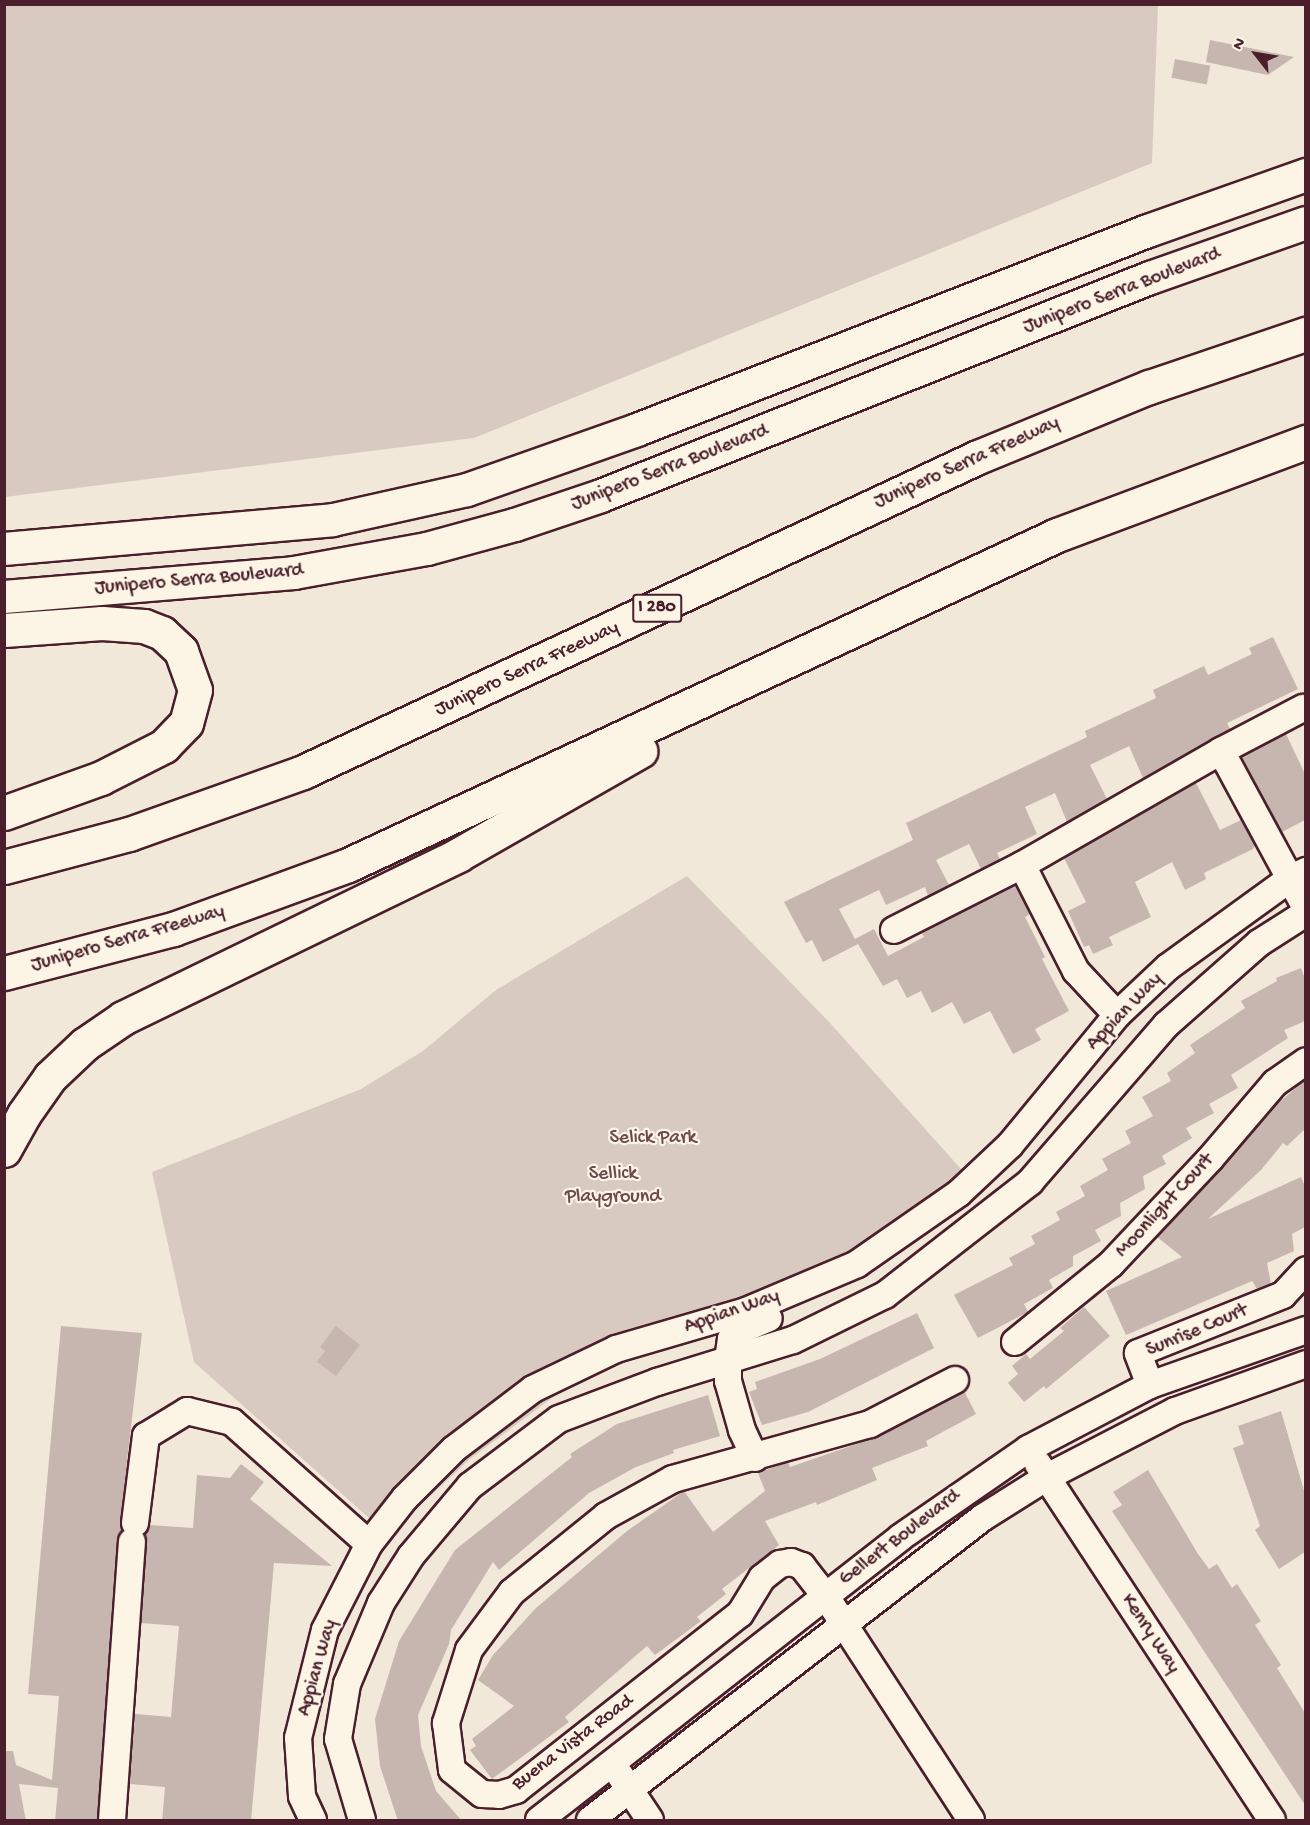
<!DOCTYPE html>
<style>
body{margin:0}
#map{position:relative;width:1310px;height:1825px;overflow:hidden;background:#f1e8da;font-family:"Gochi Hand",sans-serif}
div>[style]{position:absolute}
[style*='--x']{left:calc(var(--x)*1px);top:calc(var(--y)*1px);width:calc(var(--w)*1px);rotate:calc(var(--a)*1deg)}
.green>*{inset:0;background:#d8cac0}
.building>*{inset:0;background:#c7b6af;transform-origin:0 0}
.roads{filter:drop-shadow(2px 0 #4a1f2b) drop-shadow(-2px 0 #4a1f2b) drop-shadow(0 2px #4a1f2b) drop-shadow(0 -2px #4a1f2b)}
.minor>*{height:26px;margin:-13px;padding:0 13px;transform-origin:13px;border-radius:13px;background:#fcf5e5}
.major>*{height:32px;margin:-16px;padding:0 16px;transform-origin:16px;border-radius:16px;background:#fcf5e5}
.highway>*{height:33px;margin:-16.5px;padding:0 16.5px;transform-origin:16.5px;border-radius:16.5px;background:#fcf5e5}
span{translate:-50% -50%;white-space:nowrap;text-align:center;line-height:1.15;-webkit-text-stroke:4.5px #fcf5e5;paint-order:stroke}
.shield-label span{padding:2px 4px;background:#fcf5e5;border:2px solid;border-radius:4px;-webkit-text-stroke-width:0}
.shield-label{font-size:18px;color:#4a1f2b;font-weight:700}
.street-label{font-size:20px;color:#4a1f2b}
.park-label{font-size:20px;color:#6e4a50}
.frame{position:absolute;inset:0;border:6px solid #4a1f2b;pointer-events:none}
.north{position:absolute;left:1226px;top:24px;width:60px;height:60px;-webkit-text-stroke:4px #fcf5e5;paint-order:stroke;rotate:301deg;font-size:16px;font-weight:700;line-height:24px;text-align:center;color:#4a1f2b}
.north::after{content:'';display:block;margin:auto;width:21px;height:27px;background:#4a1f2b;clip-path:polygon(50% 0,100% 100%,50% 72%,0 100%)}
</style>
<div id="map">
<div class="green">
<div style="clip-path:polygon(5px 4px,1158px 5px,1152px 163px,474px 438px,5px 497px)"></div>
<div style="clip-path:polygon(687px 876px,830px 1023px,979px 1189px,761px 1318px,620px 1364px,556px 1395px,470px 1459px,388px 1535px,194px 1362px,152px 1172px,361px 1089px,423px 1051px,496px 990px)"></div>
</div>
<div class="building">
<div style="clip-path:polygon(1210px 40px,1294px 57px,1268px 75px,1206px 62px)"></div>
<div style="left:1175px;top:59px;width:36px;height:19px;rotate:11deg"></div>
<div style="clip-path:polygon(1273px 637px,1298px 689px,1227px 723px,1230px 729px,1143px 778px,1129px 746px,1090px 765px,1107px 799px,1067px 822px,1055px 793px,1025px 807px,1037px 834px,997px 853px,1000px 859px,981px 869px,969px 844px,936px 860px,949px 885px,928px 896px,925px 887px,886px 905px,879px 890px,839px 909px,855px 939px,874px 929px,888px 956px,924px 937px,922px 933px,1015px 885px,1030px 914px,1025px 917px,1045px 957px,1042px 959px,1069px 1011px,1035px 1029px,1041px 1040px,1013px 1054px,990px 1011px,964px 1024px,952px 1002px,932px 1013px,921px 991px,907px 998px,897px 979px,883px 986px,858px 944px,823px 962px,812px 940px,806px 943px,784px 902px,913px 840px,906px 823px,1087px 737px,1085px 731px,1156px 698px,1153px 690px,1204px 666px,1208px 675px,1252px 654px,1249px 648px)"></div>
<div style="clip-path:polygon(1286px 734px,1305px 774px,1305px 820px,1282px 832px,1242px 757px)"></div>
<div style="clip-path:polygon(1196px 783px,1220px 830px,1241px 820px,1255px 845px,1253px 849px,1204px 873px,1206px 879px,1185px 890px,1172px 862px,1135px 882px,1151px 917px,1109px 937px,1113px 945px,1093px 954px,1089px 945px,1084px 947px,1068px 911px,1086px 902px,1064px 858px)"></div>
<div style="clip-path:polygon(1301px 968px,1305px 979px,1305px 1021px,1284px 1030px,1288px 1038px,1231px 1075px,1238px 1088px,1209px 1104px,1214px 1113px,1186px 1128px,1192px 1138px,1162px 1156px,1166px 1164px,1143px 1176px,1145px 1189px,1120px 1203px,1121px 1216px,1095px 1230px,1101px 1241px,1073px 1256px,1073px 1266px,1049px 1280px,1053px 1288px,1024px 1304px,1028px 1312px,978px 1338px,954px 1295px,1013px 1265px,1009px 1258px,1035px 1244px,1031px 1236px,1060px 1220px,1056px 1212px,1085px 1196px,1080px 1186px,1108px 1170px,1102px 1159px,1131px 1143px,1125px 1131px,1153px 1116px,1142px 1097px,1171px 1081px,1167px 1073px,1195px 1053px,1190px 1045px,1245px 1008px,1241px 1001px,1277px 981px,1276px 978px)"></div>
<div style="clip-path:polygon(1305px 1080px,1305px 1129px,1287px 1146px,1283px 1143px,1261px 1170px,1208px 1219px,1301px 1177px,1305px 1186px,1305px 1227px,1292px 1234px,1294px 1251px,1267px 1263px,1271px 1284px,1257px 1289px,1252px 1281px,1126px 1335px,1106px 1291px,1182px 1257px,1157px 1237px,1275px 1106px)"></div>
<div style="clip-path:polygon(1084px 1307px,1110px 1336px,1046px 1389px,1044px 1386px,1024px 1402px,1008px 1383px,1018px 1374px,1012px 1366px,1026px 1354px,1030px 1359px,1064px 1331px,1060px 1328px)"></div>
<div style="clip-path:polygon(917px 1313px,934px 1348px,808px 1412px,762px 1425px,749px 1392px,757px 1389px,755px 1382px,820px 1359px)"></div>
<div style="clip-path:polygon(61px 1326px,142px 1333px,120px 1521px,123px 1531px,117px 1541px,97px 1821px,55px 1821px,58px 1788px,19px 1784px,26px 1821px,4px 1821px,4px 1751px,13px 1751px,16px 1765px,52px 1780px,59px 1696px,28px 1694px)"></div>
<div style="clip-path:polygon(336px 1326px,360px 1345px,336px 1376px,317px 1362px,325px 1351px,320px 1347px)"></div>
<div style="clip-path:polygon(964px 1391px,976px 1414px,926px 1441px,928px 1446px,872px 1468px,877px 1480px,817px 1505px,816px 1502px,765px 1521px,779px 1545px,722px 1589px,726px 1594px,697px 1617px,701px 1621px,655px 1655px,647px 1646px,565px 1717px,569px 1722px,534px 1748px,492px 1779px,470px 1750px,476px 1746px,472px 1739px,514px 1706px,478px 1680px,493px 1655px,536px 1608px,627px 1531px,684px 1491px,713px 1532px,765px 1491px,758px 1473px,788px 1462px,790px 1467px,877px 1437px)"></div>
<div style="clip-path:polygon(708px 1395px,720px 1436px,673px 1450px,674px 1453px,636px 1467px,589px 1493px,499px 1570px,493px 1562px,451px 1630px,449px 1644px,418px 1715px,421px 1746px,436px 1791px,462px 1821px,398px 1821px,380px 1766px,375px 1719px,399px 1641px,455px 1550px,572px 1457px,570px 1454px,617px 1424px)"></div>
<div style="clip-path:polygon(1281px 1411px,1305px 1494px,1305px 1552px,1279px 1569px,1255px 1530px,1260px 1526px,1233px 1448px,1244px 1444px,1238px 1426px)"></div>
<div style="clip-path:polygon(241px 1464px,264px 1482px,250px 1499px,332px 1566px,274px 1563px,251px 1821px,162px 1821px,165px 1787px,130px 1784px,135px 1714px,171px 1717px,179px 1626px,141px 1623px,144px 1534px,150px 1525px,193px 1528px,197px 1475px,230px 1478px)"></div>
<div style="clip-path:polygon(1148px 1470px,1198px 1554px,1209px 1569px,1217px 1564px,1232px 1588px,1237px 1584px,1261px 1621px,1255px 1625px,1281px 1665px,1277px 1668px,1305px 1713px,1305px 1805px,1112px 1511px,1122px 1505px,1113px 1492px)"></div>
</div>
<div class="roads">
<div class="minor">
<div style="--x:1221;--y:751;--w:179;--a:61.6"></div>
<div style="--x:1022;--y:865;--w:119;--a:63"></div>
<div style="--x:1076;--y:971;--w:60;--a:47"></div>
<div style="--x:894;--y:930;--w:144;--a:-26.9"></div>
<div style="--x:1022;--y:865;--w:229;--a:-29.8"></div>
<div style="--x:1221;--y:751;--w:93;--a:-27.7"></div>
<div style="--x:1015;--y:1342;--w:124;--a:-39.1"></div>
<div style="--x:1111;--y:1264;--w:144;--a:-46.7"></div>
<div style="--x:1210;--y:1159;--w:100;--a:-49.5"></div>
<div style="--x:1275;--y:1083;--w:38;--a:-35"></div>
<div style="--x:955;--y:1380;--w:96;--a:152.6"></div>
<div style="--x:870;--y:1424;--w:205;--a:164.4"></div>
<div style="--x:673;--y:1479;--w:77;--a:151.1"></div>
<div style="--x:606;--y:1516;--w:121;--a:141"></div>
<div style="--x:512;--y:1592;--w:72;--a:126.6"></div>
<div style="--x:469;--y:1650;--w:77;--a:107.5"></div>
<div style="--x:446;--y:1723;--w:47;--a:82.7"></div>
<div style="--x:452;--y:1770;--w:38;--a:39"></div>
<div style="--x:482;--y:1794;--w:17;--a:3"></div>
<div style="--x:499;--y:1795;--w:18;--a:-16"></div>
<div style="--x:516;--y:1790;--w:285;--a:-38.2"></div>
<div style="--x:740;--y:1614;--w:42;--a:-58.6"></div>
<div style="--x:762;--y:1578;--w:23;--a:-38"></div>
<div style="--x:780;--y:1564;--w:11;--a:-10"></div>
<div style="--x:791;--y:1562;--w:12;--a:20"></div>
<div style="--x:802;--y:1566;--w:37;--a:52"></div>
<div style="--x:825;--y:1595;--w:268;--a:57"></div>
<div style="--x:1150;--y:1385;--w:34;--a:-111"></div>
<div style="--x:1138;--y:1353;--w:156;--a:-21.8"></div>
<div style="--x:1283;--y:1295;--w:34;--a:-47"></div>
<div style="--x:755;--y:1458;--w:31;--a:-115"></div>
<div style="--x:742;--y:1430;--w:51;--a:-105.9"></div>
<div style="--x:728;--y:1381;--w:21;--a:-90"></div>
<div style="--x:728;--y:1360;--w:21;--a:-82"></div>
<div style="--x:731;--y:1339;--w:13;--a:-42"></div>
<div style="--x:741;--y:1330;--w:30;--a:-23"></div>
<div style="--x:1038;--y:1464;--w:426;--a:56.7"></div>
<div style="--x:135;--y:1523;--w:88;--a:-82.8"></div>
<div style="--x:146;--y:1436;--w:48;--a:-31.4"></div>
<div style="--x:187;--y:1411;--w:46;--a:13.7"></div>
<div style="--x:232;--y:1422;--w:183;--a:41.7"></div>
<div style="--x:620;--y:1775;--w:54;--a:56.3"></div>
<div style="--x:112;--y:1820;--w:279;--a:-85.9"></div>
<div style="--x:313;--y:1820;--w:26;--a:-115"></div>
<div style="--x:302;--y:1796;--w:58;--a:-93.9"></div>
<div style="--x:298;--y:1738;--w:111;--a:-76"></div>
<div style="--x:325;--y:1630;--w:97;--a:-62.9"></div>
<div style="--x:369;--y:1544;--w:58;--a:-52"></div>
<div style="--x:405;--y:1498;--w:69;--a:-45"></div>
<div style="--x:454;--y:1449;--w:99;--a:-37.2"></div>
<div style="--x:533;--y:1389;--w:92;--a:-25.7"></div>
<div style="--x:616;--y:1349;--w:135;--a:-16.3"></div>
<div style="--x:746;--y:1311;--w:121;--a:-22.9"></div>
<div style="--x:857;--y:1264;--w:124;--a:-34.8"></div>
<div style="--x:959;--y:1193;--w:70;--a:-43.3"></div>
<div style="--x:1010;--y:1145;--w:168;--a:-50.5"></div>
<div style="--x:1117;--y:1015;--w:70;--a:-43.3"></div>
<div style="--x:1168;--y:967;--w:152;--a:-35.9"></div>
<div style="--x:1291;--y:878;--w:17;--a:-25"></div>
<div style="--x:362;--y:1820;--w:84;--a:-106.5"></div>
<div style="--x:338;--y:1739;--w:56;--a:-80.7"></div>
<div style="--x:347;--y:1684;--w:88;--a:-67.2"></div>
<div style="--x:381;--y:1603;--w:56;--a:-57.4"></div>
<div style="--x:411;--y:1556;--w:92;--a:-49.9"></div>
<div style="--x:470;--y:1486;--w:111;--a:-37"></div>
<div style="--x:559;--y:1419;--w:105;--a:-20.7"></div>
<div style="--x:657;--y:1382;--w:142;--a:-17.2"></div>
<div style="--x:793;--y:1340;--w:102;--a:-26.1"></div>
<div style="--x:885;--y:1295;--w:184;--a:-37.9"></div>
<div style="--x:1030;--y:1182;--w:208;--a:-49.1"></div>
<div style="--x:1166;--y:1025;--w:124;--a:-41.4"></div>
<div style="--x:1259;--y:943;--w:56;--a:-32.6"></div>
<div style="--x:539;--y:1820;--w:459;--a:-38"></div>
<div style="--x:901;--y:1537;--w:155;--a:-34.7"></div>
<div style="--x:1028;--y:1449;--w:138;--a:-27.7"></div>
<div style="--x:1150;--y:1385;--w:165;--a:-19.4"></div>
<div style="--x:590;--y:1820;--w:495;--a:-37.6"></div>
<div style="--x:982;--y:1518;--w:77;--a:-32.2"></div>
<div style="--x:1047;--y:1477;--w:144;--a:-27.3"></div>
<div style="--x:1175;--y:1411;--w:139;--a:-19.7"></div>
</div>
<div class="major">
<div style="--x:4;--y:549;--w:330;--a:-5"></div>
<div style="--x:333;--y:520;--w:137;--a:-12.6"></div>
<div style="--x:467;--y:490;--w:180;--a:-19.4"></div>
<div style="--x:637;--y:430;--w:548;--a:-21.28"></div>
<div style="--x:1148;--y:231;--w:168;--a:-19.5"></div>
<div style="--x:4;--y:597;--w:291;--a:-4.7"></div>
<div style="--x:294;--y:573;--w:135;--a:-10.2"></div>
<div style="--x:427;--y:549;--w:91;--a:-15.3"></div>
<div style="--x:515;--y:525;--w:91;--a:-18.6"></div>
<div style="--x:601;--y:496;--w:591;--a:-21.66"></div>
<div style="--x:1150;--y:278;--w:165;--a:-19.4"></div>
</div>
<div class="highway">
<div style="--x:4;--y:630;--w:98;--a:-4.1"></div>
<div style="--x:102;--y:623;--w:42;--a:4.1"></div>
<div style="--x:144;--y:626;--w:19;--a:21"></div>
<div style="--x:162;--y:633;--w:26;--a:43"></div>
<div style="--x:181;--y:651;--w:41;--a:70.3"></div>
<div style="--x:195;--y:690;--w:34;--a:105"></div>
<div style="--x:186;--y:723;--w:32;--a:134"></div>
<div style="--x:164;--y:746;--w:71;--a:153.1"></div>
<div style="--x:101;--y:778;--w:103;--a:160.2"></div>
<div style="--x:4;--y:867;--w:129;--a:-14.8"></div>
<div style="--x:129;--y:834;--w:185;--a:-19.6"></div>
<div style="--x:303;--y:772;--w:745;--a:-25.02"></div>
<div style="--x:978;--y:457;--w:185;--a:-22.3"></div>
<div style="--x:1149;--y:387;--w:166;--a:-18.7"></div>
<div style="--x:4;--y:973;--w:175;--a:-14.6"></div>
<div style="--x:173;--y:929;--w:186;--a:-20.1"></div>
<div style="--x:348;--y:865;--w:782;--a:-24.96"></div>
<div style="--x:1057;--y:535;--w:266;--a:-20.5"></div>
<div style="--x:4;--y:1150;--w:41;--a:-60.9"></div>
<div style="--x:24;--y:1114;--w:45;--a:-54.9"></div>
<div style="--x:50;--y:1077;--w:48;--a:-43.3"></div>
<div style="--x:85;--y:1044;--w:46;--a:-34.4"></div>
<div style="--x:123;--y:1018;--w:373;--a:-25.9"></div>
<div style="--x:458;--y:855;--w:210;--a:-29.7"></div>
</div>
</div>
<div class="shield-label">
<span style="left:657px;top:608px">I 280</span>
</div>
<div class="street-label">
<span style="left:1122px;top:291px;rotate:-21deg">Junipero Serra Boulevard</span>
<span style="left:967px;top:463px;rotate:-24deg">Junipero Serra Freeway</span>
<span style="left:670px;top:468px;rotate:-21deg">Junipero Serra Boulevard</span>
<span style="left:199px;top:580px;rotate:-5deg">Junipero Serra Boulevard</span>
<span style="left:527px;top:669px;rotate:-25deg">Junipero Serra Freeway</span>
<span style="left:128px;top:939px;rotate:-16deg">Junipero Serra Freeway</span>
<span style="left:1125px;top:1012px;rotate:-46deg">Appian Way</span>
<span style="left:1165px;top:1206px;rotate:-47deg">Moonlight Court</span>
<span style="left:732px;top:1312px;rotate:-19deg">Appian Way</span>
<span style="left:1197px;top:1331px;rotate:-23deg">Sunrise Court</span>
<span style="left:900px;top:1538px;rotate:-37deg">Gellert Boulevard</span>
<span style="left:1150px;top:1634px;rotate:57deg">Kenry Way</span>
<span style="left:318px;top:1668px;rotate:-74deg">Appian Way</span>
<span style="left:573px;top:1743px;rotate:-37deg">Buena Vista Road</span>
</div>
<div class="park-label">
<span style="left:653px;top:1138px">Selick Park</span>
<span style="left:613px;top:1186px">Sellick<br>Playground</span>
</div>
<div class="frame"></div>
<div class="north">N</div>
</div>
